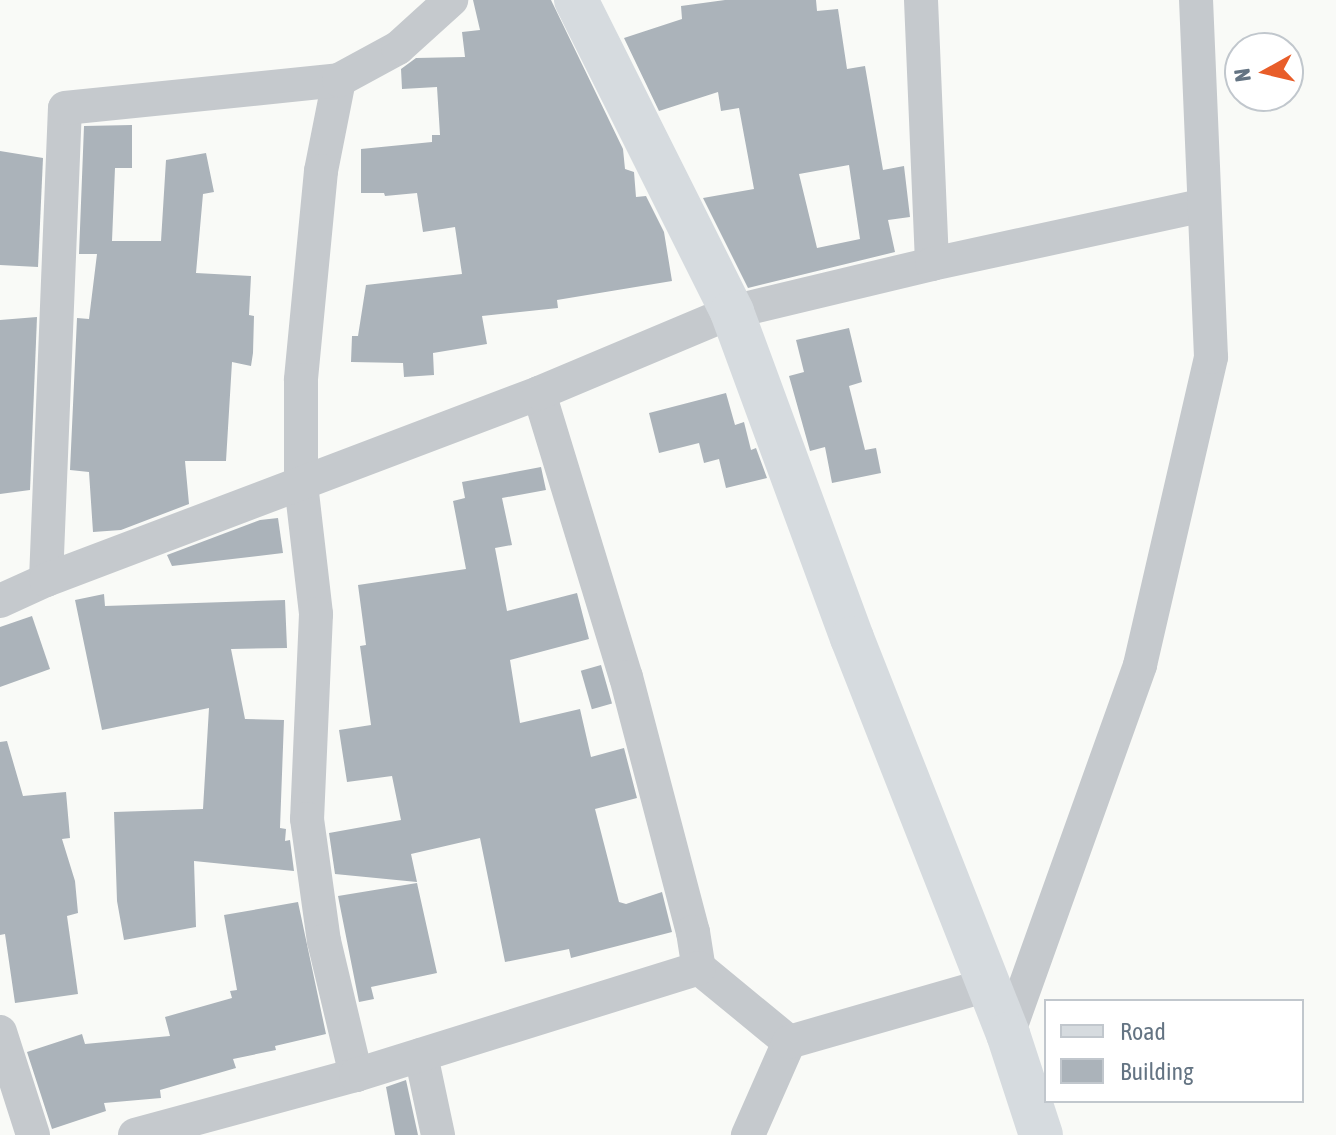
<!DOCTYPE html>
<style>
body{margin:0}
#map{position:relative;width:1336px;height:1135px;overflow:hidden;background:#f9faf7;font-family:"Asap Condensed",sans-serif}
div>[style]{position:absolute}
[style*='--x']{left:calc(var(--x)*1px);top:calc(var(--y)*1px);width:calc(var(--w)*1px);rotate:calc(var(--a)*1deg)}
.building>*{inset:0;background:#abb3ba;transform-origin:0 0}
.street>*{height:34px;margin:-17px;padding:0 17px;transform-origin:17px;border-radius:17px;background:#c5c9cd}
.secondary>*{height:44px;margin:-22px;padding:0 22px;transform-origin:22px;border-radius:22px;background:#d6dbdf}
span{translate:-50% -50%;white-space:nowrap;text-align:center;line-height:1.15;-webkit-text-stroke:8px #fff;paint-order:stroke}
.legend{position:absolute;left:1044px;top:999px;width:260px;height:104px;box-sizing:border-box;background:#fff;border:2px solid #c1c7cd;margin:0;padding:10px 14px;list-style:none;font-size:24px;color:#647483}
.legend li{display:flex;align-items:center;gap:16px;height:40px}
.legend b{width:40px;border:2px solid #c1c7cd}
.north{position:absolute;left:1224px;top:32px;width:80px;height:80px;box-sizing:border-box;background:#fff;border:2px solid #c1c7cd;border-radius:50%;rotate:262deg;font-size:22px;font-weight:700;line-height:32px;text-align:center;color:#647483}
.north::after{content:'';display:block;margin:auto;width:28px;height:36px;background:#e85d29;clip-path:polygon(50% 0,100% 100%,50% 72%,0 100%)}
</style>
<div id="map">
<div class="building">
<div style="clip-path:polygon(473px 0,551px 0,623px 149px,625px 169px,634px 172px,636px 197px,646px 196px,664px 232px,672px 281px,557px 300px,558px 308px,482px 316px,487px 344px,433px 353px,434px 375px,404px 377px,403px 363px,351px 362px,352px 336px,358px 336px,366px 285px,462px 274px,455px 227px,423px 232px,417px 193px,385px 196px,384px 193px,361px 193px,361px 149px,432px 142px,432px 135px,440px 135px,437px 87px,402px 89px,401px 69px,416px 58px,465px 57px,462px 32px,480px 30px)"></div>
<div style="clip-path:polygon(evenodd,725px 0,816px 0,817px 11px,838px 9px,847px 69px,865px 66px,883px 170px,904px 166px,910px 217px,888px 220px,895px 252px,748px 288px,703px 198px,754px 189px,739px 108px,721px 111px,718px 92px,659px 111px,624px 38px,682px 19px,681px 6px,725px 0,849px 165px,860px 239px,817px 248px,799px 174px,849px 165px)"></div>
<div style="clip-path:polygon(132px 125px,132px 168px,115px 168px,112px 241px,161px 241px,166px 160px,206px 153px,214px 192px,203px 194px,196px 273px,251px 276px,249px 315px,254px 316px,253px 353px,251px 366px,232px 362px,226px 461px,185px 461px,189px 504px,121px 530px,93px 532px,89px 472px,70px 470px,77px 318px,89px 319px,97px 254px,79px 254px,84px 126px)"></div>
<div style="clip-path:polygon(0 151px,43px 158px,38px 267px,0 265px)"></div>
<div style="clip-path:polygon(37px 317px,30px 490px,0 494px,0 320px)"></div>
<div style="clip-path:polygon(849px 328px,862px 382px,849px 386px,865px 450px,876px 448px,881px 473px,832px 483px,825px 447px,810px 451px,789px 376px,804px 372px,796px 340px)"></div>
<div style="clip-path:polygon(726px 393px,735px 425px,744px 422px,751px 450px,756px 448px,767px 478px,726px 488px,719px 459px,704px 463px,699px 443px,659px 453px,649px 413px)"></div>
<div style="clip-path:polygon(541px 467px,546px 490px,502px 498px,512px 545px,495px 548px,507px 611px,577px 593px,589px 639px,510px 660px,520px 723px,580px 709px,591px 757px,624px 748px,637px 798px,595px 809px,619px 902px,626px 904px,662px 892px,672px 932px,571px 958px,569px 949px,505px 962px,480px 838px,411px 854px,417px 882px,335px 874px,329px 833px,401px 820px,392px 776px,347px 782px,339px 730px,371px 725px,360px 646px,366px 645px,358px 585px,466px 569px,453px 501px,465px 498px,462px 482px)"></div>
<div style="clip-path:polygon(278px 518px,283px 553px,172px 566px,167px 555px,260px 520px)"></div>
<div style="clip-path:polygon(104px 594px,105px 606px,285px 600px,287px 648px,231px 649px,245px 719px,284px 720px,280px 828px,286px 829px,285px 841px,290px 840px,294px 871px,194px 861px,196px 927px,124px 940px,117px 901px,114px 812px,203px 809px,209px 708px,102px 730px,75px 600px)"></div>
<div style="clip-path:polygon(32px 616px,50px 669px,0 687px,0 627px)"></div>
<div style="left:601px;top:665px;width:40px;height:21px;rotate:74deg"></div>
<div style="clip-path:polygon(7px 741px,23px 796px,66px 792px,70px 838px,62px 839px,75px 881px,78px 913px,67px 916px,78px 994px,15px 1003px,5px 934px,0 935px,0 742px)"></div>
<div style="clip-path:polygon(417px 883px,437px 973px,371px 987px,374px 999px,359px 1002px,338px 896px)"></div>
<div style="clip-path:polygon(298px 902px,326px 1034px,275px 1046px,276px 1050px,233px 1059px,236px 1068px,160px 1090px,161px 1098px,104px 1103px,106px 1111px,52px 1129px,27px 1052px,82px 1034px,85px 1044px,170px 1036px,165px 1017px,232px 998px,230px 991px,237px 990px,224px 915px)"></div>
<div style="clip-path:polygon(406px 1080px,418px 1135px,395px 1135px,386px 1087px)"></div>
</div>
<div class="street">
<div style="--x:921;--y:0;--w:264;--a:87.6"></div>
<div style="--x:339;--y:80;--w:93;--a:101.2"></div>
<div style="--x:321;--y:171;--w:210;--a:95.5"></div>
<div style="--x:301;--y:380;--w:104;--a:90"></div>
<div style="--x:301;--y:484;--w:131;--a:83.4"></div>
<div style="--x:316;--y:614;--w:205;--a:92.5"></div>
<div style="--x:307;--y:819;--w:123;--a:82.1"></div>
<div style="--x:324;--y:941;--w:138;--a:76.6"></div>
<div style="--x:539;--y:393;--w:297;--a:73"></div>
<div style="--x:626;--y:677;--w:264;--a:75.3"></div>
<div style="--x:693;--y:932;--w:36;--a:81"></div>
<div style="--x:699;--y:968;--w:117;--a:39.4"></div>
<div style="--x:789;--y:1042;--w:102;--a:113.8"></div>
<div style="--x:46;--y:580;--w:472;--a:-87.7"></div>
<div style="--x:65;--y:108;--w:275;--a:-5.8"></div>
<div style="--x:339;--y:80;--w:67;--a:-28.5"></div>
<div style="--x:398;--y:48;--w:72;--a:-42.2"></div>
<div style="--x:0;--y:601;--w:51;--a:-24.5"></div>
<div style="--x:46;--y:580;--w:527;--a:-20.77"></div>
<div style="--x:539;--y:393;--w:209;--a:-22.8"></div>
<div style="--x:732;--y:312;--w:206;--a:-13.5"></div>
<div style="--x:932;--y:264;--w:278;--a:-12.2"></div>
<div style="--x:0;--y:1032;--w:108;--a:72.2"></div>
<div style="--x:1008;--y:1034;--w:392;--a:-70.3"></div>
<div style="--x:1140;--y:665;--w:316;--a:-77"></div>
<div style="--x:1211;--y:357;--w:357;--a:-92.4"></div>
<div style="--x:789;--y:1042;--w:207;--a:-16"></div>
<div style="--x:421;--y:1055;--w:82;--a:78"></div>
<div style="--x:135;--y:1135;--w:229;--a:-15.2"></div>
<div style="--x:356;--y:1075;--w:359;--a:-17.3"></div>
</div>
<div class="secondary">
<div style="--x:576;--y:0;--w:349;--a:63.4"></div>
<div style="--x:732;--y:312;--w:347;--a:69.8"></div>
<div style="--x:852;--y:638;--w:426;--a:68.5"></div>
<div style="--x:1008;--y:1034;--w:106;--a:71.9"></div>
</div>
<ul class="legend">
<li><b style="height:10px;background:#d6dbdf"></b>Road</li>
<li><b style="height:22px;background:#abb3ba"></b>Building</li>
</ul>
<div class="north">N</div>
</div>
